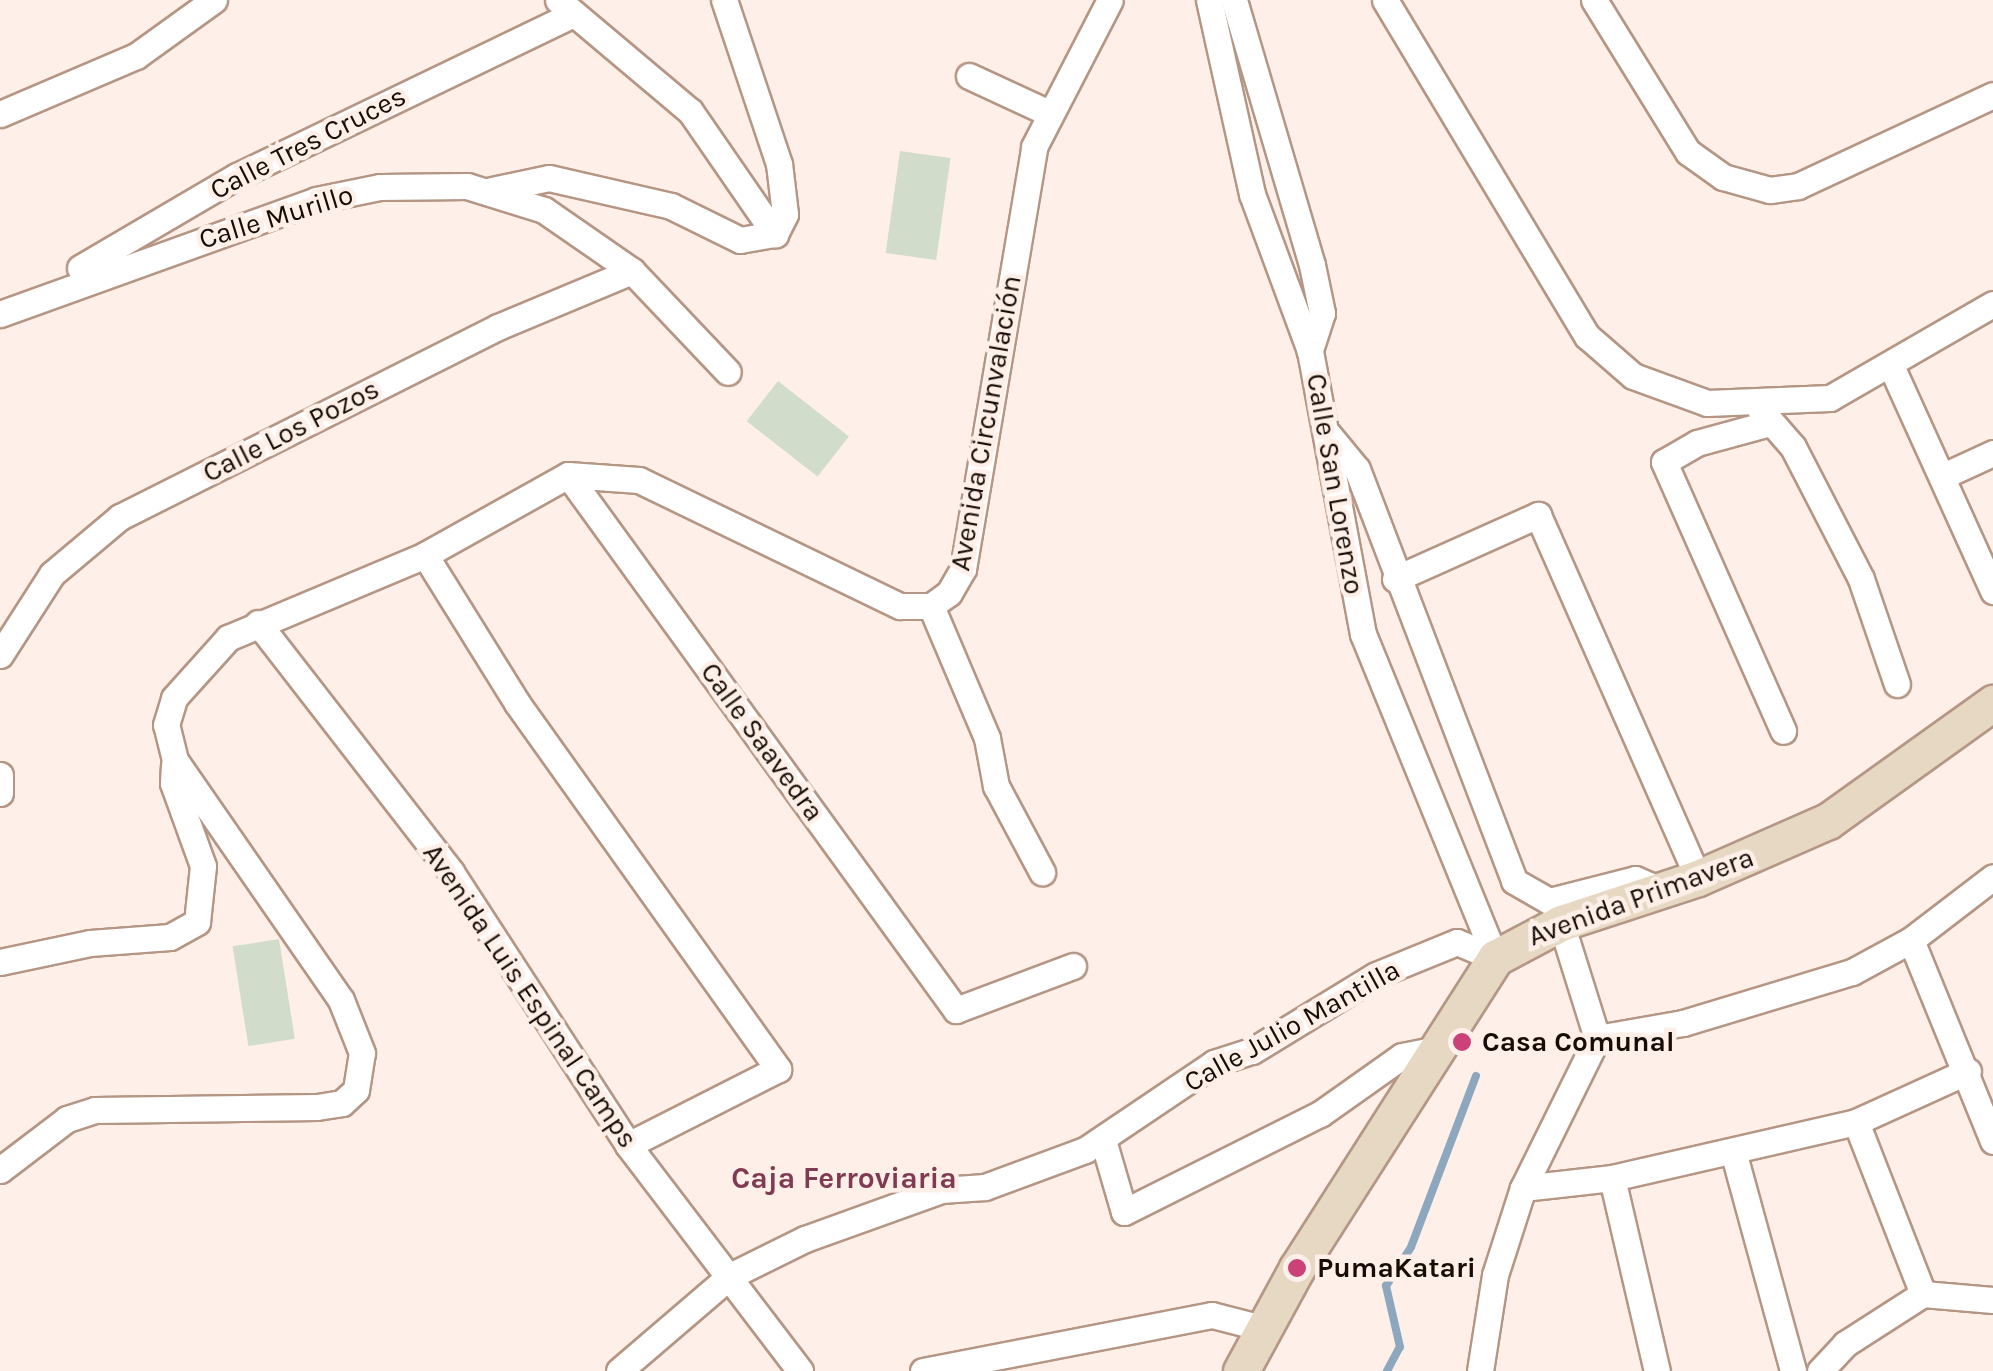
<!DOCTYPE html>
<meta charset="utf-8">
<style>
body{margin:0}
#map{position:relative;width:1993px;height:1371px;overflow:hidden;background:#fef0e9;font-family:Karla,sans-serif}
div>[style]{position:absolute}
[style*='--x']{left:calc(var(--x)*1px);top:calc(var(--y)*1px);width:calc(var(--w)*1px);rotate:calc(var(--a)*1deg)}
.green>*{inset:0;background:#d1dcca;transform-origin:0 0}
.stream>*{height:8px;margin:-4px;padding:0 4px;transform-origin:4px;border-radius:4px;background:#8da7be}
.roads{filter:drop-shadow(2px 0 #b59685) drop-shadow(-2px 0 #b59685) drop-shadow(0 2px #b59685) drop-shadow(0 -2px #b59685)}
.minor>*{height:25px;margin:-12.5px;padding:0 12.5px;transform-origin:12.5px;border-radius:12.5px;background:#fff}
.secondary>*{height:35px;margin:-17.5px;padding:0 17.5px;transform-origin:17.5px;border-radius:17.5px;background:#e6d8c2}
.dots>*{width:28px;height:28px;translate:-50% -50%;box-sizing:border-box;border:5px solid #fef0e9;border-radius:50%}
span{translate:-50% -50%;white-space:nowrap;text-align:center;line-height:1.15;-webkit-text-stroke:9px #fef0e9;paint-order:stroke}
.street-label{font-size:28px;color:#170c06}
.poi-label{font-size:28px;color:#170c06;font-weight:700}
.left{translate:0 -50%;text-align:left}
.neighbourhood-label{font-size:30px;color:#803a52;font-weight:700}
</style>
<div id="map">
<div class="green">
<div style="left:900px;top:151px;width:51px;height:103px;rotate:8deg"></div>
<div style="left:778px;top:381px;width:90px;height:51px;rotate:38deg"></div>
<div style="left:279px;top:939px;width:101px;height:47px;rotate:81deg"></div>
</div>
<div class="stream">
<div style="--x:1387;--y:1371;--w:27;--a:-62"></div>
<div style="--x:1400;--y:1347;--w:63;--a:-102.9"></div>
<div style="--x:1386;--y:1286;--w:46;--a:-57.3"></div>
<div style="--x:1411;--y:1247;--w:183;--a:-69.2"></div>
</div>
<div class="roads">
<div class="minor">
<div style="--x:558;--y:0;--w:172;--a:40.1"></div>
<div style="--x:690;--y:111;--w:150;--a:55.4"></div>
<div style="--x:1209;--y:0;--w:199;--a:77.5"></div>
<div style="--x:1252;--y:194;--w:167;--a:69.7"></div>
<div style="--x:1310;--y:351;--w:288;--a:79.4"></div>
<div style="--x:1363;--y:634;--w:350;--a:67.8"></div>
<div style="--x:1234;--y:0;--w:276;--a:73.6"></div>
<div style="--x:1312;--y:265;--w:49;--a:78.2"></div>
<div style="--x:1322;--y:313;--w:40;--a:108"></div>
<div style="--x:1385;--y:0;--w:392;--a:59"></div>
<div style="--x:1587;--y:336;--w:61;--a:41"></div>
<div style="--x:1633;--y:376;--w:79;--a:20"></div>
<div style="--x:1707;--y:403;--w:123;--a:-2.3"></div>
<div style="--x:1830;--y:398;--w:188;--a:-30"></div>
<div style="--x:1594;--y:0;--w:179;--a:58.3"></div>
<div style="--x:1688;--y:152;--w:43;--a:35.5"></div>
<div style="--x:1723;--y:177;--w:49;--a:15.5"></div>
<div style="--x:1770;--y:190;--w:28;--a:-8"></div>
<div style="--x:1798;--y:186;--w:215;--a:-25"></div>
<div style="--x:969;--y:76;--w:86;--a:24.8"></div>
<div style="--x:0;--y:114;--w:148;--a:-23.1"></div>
<div style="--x:136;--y:56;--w:96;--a:-35.7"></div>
<div style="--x:492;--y:190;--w:58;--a:-11.9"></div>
<div style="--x:549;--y:178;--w:125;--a:12.9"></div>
<div style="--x:671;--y:206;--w:77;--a:26.2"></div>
<div style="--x:740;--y:240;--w:36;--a:-10"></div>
<div style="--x:775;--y:234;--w:22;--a:-63"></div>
<div style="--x:785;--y:214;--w:50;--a:-96.8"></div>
<div style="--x:779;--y:164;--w:173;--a:-108.5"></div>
<div style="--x:80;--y:268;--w:182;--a:-30.4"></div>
<div style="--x:237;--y:176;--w:373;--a:-25.7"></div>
<div style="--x:0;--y:314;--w:336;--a:-19.8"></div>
<div style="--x:316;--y:200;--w:65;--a:-11.5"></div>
<div style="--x:380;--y:187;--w:87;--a:-0.7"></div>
<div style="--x:467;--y:186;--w:81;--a:17.3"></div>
<div style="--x:544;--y:210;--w:107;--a:34.7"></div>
<div style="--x:632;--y:271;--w:139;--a:46.5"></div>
<div style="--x:1892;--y:368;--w:245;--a:65.6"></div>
<div style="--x:1760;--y:409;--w:50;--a:49"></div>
<div style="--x:1793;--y:447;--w:148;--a:62.7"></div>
<div style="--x:1861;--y:579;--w:111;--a:71.1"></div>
<div style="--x:1770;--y:423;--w:76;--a:164.7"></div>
<div style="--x:1697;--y:443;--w:38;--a:150"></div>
<div style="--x:1664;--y:462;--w:294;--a:66.1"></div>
<div style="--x:1328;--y:434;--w:45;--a:50.4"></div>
<div style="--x:1357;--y:469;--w:441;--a:69.1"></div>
<div style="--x:1514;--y:881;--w:40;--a:29.7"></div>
<div style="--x:1549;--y:901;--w:89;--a:-14.3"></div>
<div style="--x:1635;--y:879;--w:28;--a:23"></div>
<div style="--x:568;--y:475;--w:661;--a:54.05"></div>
<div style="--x:956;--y:1010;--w:125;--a:-20.6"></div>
<div style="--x:1943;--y:476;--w:55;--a:-24.7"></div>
<div style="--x:425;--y:555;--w:174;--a:58.1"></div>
<div style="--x:517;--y:703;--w:450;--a:54.5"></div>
<div style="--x:778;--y:1069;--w:168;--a:153.1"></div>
<div style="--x:1395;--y:579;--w:157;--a:-24.1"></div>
<div style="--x:1538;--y:515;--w:397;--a:66.2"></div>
<div style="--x:931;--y:606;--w:143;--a:67"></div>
<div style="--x:987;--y:738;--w:49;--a:79.4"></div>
<div style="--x:996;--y:786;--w:98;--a:61.9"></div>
<div style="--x:258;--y:623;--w:315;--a:52.2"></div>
<div style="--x:451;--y:872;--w:325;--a:57"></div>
<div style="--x:628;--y:1145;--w:284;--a:52.7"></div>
<div style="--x:0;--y:655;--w:96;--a:-57.3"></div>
<div style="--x:52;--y:574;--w:89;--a:-40"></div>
<div style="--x:120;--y:517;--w:423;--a:-26.7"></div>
<div style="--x:498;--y:327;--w:145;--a:-22.7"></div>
<div style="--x:0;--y:775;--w:18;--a:90"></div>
<div style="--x:1561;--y:923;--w:121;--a:72.6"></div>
<div style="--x:1911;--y:940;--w:217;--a:67.8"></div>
<div style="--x:0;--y:962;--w:92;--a:-11.9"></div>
<div style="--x:90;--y:943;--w:80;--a:-4.3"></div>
<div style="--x:170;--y:937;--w:31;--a:-29"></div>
<div style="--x:197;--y:922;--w:56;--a:-83.9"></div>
<div style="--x:203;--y:866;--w:88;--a:-109.9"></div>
<div style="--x:173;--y:783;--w:18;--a:-87"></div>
<div style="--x:1597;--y:1038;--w:87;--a:-9.9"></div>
<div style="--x:1683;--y:1023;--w:177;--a:-16.8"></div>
<div style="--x:1852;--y:972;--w:67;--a:-28.5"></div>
<div style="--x:1911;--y:940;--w:103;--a:-37.5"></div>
<div style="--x:1856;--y:1122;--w:185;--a:68.7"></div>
<div style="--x:1103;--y:1140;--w:75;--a:73.7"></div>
<div style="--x:1124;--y:1212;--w:219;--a:-26.6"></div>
<div style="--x:1320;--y:1114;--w:100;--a:-35.3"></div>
<div style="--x:1402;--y:1056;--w:32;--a:-11"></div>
<div style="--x:1733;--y:1151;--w:228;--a:74.7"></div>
<div style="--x:0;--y:1170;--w:84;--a:-37.3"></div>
<div style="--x:67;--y:1119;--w:29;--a:-18"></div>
<div style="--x:95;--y:1110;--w:222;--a:-0.8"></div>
<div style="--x:317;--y:1107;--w:25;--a:-9"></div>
<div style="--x:342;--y:1103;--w:19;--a:-43"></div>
<div style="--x:356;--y:1090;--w:37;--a:-81"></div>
<div style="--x:362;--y:1053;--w:57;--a:-111.6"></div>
<div style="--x:341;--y:1000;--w:292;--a:-124.7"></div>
<div style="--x:175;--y:760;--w:36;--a:-104"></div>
<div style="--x:166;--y:725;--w:28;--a:-73"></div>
<div style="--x:174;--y:698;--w:81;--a:-48"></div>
<div style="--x:228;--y:638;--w:214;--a:-22.8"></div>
<div style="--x:425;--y:555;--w:164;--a:-29.2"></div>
<div style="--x:568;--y:475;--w:71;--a:4"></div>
<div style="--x:639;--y:480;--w:290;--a:25.8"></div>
<div style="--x:900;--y:606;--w:31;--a:0"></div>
<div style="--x:931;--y:606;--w:22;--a:-36"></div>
<div style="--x:949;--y:593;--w:28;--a:-60"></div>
<div style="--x:963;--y:569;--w:428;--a:-80.4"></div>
<div style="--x:1034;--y:147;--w:165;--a:-62.7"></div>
<div style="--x:1612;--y:1178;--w:198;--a:76.9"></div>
<div style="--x:1523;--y:1188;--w:90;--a:-6.4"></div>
<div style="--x:1612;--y:1178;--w:250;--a:-12.9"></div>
<div style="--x:1856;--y:1122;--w:123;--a:-24.5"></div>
<div style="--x:619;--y:1371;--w:146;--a:-40.6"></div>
<div style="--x:730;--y:1276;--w:84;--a:-26.3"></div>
<div style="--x:805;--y:1239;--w:145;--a:-19.8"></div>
<div style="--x:941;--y:1190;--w:44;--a:-3.9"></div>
<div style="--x:985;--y:1187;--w:107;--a:-20.3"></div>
<div style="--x:1085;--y:1150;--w:156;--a:-34"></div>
<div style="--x:1214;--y:1063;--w:40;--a:-18"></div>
<div style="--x:1252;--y:1051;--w:145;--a:-31.5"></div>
<div style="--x:1376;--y:975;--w:87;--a:-22.2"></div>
<div style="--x:1457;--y:942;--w:41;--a:22.8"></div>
<div style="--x:923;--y:1371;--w:294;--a:-11"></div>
<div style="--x:1212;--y:1315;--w:56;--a:14.5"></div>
<div style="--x:1480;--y:1371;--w:97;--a:-81.1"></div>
<div style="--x:1495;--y:1275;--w:91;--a:-72.2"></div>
<div style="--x:1523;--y:1188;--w:167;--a:-63.7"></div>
<div style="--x:1820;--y:1371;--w:37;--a:-47"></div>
<div style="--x:1845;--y:1344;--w:93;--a:-32.7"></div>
<div style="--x:1923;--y:1294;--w:70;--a:4.9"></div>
</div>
<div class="secondary">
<div style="--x:1241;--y:1371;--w:117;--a:-61.5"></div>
<div style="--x:1297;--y:1268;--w:368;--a:-57.4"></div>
<div style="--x:1495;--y:958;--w:75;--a:-27.9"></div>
<div style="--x:1561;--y:923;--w:144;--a:-18.2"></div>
<div style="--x:1698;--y:878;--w:142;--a:-23.7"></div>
<div style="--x:1828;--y:821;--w:203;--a:-35.6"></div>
</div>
</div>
<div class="dots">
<div style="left:1462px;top:1042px;background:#cc4177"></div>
<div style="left:1297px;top:1268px;background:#cc4177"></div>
</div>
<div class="street-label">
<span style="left:308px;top:143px;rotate:-27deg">Calle Tres Cruces</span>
<span style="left:276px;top:217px;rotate:-17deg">Calle Murillo</span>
<span style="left:986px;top:423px;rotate:-80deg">Avenida Circunvalación</span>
<span style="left:291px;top:431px;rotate:-27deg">Calle Los Pozos</span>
<span style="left:1335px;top:484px;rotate:80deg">Calle San Lorenzo</span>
<span style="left:762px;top:742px;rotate:54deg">Calle Saavedra</span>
<span style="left:1641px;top:897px;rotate:-20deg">Avenida Primavera</span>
<span style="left:530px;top:996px;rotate:56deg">Avenida Luis Espinal Camps</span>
<span style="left:1292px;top:1026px;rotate:-29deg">Calle Julio Mantilla</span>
</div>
<div class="poi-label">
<span class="left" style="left:1482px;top:1042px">Casa Comunal</span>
<span class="left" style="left:1317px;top:1268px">PumaKatari</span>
</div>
<div class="neighbourhood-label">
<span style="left:844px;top:1178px">Caja Ferroviaria</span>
</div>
</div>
